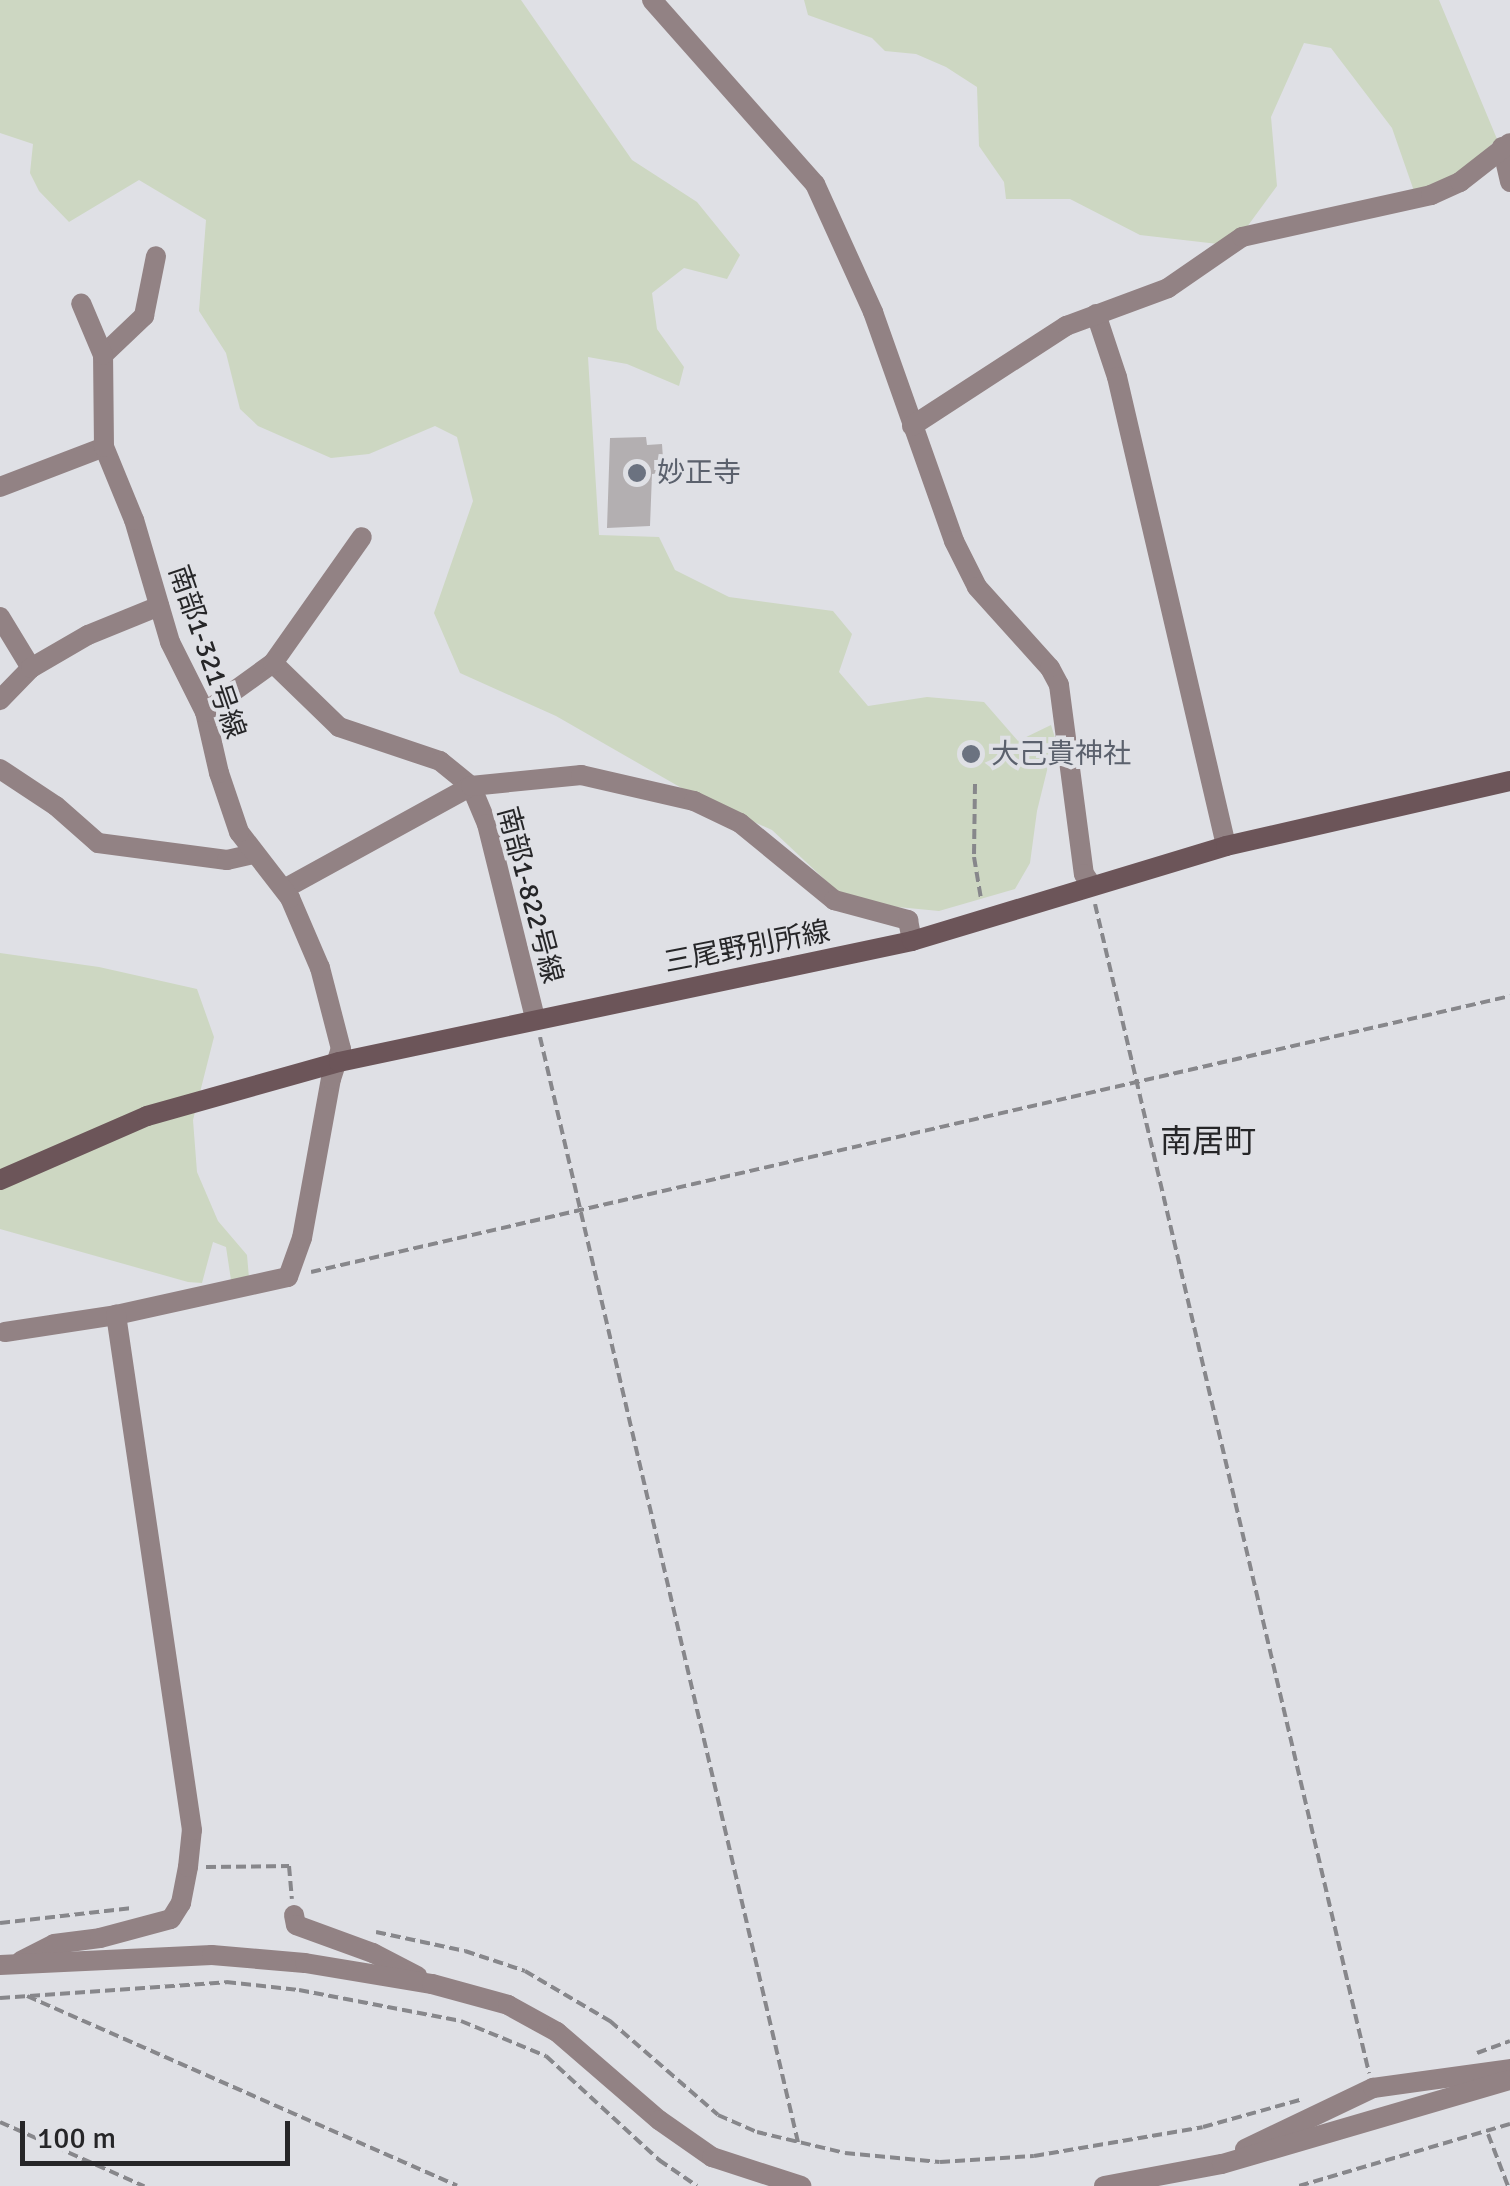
<!DOCTYPE html>
<meta charset="utf-8">
<style>
body{margin:0}
#map{position:relative;width:1510px;height:2186px;overflow:hidden;background:#dfe0e5;font-family:Signika,"Noto Sans JP",sans-serif}
div>[style]{position:absolute}
[style*='--x']{left:calc(var(--x)*1px);top:calc(var(--y)*1px);width:calc(var(--w)*1px);rotate:calc(var(--a)*1deg)}
.green>*{inset:0;background:#cdd7c2}
.building>*{inset:0;background:#b3afb1}
.path>*{height:4px;margin-top:-2px;transform-origin:0;background:repeating-linear-gradient(90deg,#87878b 0 10px,transparent 0 15px)}
.minor>*{height:20px;margin:-10px;padding:0 10px;transform-origin:10px;border-radius:10px;background:#928284}
.secondary>*{height:20px;margin:-10px;padding:0 10px;transform-origin:10px;border-radius:10px;background:#6c5559}
.dots>*{width:28px;height:28px;translate:-50% -50%;box-sizing:border-box;border:5px solid #dfe0e5;border-radius:50%}
span{translate:-50% -50%;white-space:nowrap;text-align:center;line-height:1.15;-webkit-text-stroke:8px #dfe0e5;paint-order:stroke}
.worship-label{font-size:28px;color:#5b616d}
.left{translate:0 -50%;text-align:left}
.street-label{font-size:28px;color:#262628}
.quarter-label{font-size:32px;color:#262628}
.scale{position:absolute;left:20px;top:2121px;width:270px;height:45px;box-sizing:border-box;border:5px solid #262628;border-top:0;padding-left:12px;font-size:30px;line-height:35px;white-space:nowrap;color:#262628;-webkit-text-stroke:8px #dfe0e5;paint-order:stroke}
</style>
<div id="map">
<div class="green">
<div style="clip-path:polygon(0 0,521px 0,632px 160px,697px 202px,740px 255px,727px 279px,684px 268px,652px 293px,657px 329px,684px 367px,679px 386px,627px 364px,588px 357px,599px 535px,659px 537px,675px 570px,729px 597px,833px 611px,852px 634px,839px 672px,868px 706px,927px 697px,984px 702px,1018px 741px,1051px 725px,1055px 738px,1037px 811px,1030px 863px,1015px 889px,939px 911px,867px 904px,839px 893px,772px 830px,692px 794px,556px 716px,460px 673px,434px 613px,473px 501px,457px 437px,435px 426px,369px 454px,331px 458px,258px 426px,240px 409px,226px 353px,199px 311px,206px 220px,139px 180px,69px 222px,39px 191px,30px 173px,33px 144px,0 133px)"></div>
<div style="clip-path:polygon(804px 0,1439px 0,1497px 139px,1455px 180px,1415px 194px,1392px 128px,1331px 48px,1304px 43px,1271px 117px,1277px 186px,1244px 231px,1218px 244px,1140px 235px,1070px 199px,1006px 199px,1004px 182px,979px 146px,977px 87px,946px 67px,916px 54px,885px 51px,872px 38px,808px 15px)"></div>
<div style="clip-path:polygon(0 953px,99px 967px,197px 989px,214px 1037px,193px 1120px,197px 1172px,218px 1221px,247px 1255px,249px 1278px,231px 1280px,226px 1247px,213px 1242px,202px 1283px,188px 1282px,0 1229px)"></div>
</div>
<div class="building">
<div style="clip-path:polygon(646px 437px,647px 445px,662px 444px,664px 473px,652px 474px,650px 526px,607px 528px,610px 438px)"></div>
</div>
<div class="path">
<div style="--x:975;--y:784;--w:73;--a:90.8"></div>
<div style="--x:974;--y:857;--w:43;--a:80.5"></div>
<div style="--x:1095;--y:904;--w:1201;--a:76.81"></div>
<div style="--x:540;--y:1037;--w:1135;--a:76.86"></div>
<div style="--x:311;--y:1272;--w:1230;--a:-12.96"></div>
<div style="--x:206;--y:1867;--w:83;--a:-0.7"></div>
<div style="--x:289;--y:1866;--w:33;--a:85"></div>
<div style="--x:0;--y:1923;--w:133;--a:-6.5"></div>
<div style="--x:376;--y:1932;--w:91;--a:12.1"></div>
<div style="--x:465;--y:1951;--w:63;--a:18.4"></div>
<div style="--x:525;--y:1971;--w:99;--a:30.5"></div>
<div style="--x:610;--y:2021;--w:143;--a:41"></div>
<div style="--x:718;--y:2115;--w:43;--a:23.6"></div>
<div style="--x:757;--y:2132;--w:90;--a:13.4"></div>
<div style="--x:845;--y:2153;--w:95;--a:5.4"></div>
<div style="--x:940;--y:2162;--w:94;--a:-3.7"></div>
<div style="--x:1034;--y:2156;--w:171;--a:-9.7"></div>
<div style="--x:1203;--y:2127;--w:104;--a:-15.6"></div>
<div style="--x:27;--y:1996;--w:470;--a:23.8"></div>
<div style="--x:0;--y:1998;--w:227;--a:-4"></div>
<div style="--x:226;--y:1982;--w:73;--a:6.3"></div>
<div style="--x:299;--y:1990;--w:165;--a:10.8"></div>
<div style="--x:461;--y:2021;--w:92;--a:22.4"></div>
<div style="--x:546;--y:2056;--w:154;--a:42.6"></div>
<div style="--x:659;--y:2160;--w:46;--a:34.4"></div>
<div style="--x:1477;--y:2053;--w:35;--a:-20"></div>
<div style="--x:0;--y:2122;--w:158;--a:24"></div>
<div style="--x:1488;--y:2134;--w:56;--a:69"></div>
<div style="--x:1299;--y:2186;--w:220;--a:-16.4"></div>
</div>
<div class="minor">
<div style="--x:652;--y:0;--w:246;--a:48.5"></div>
<div style="--x:815;--y:184;--w:141;--a:65.6"></div>
<div style="--x:873;--y:312;--w:243;--a:70.5"></div>
<div style="--x:954;--y:541;--w:51;--a:63.4"></div>
<div style="--x:977;--y:587;--w:109;--a:48"></div>
<div style="--x:1050;--y:668;--w:19;--a:62"></div>
<div style="--x:1059;--y:685;--w:191;--a:82.5"></div>
<div style="--x:1084;--y:874;--w:12;--a:55"></div>
<div style="--x:1502;--y:147;--w:36;--a:77"></div>
<div style="--x:1096;--y:314;--w:66;--a:71.6"></div>
<div style="--x:1117;--y:377;--w:481;--a:76.9"></div>
<div style="--x:103;--y:355;--w:57;--a:-43.6"></div>
<div style="--x:144;--y:316;--w:61;--a:-78.7"></div>
<div style="--x:912;--y:426;--w:184;--a:-33"></div>
<div style="--x:1066;--y:326;--w:109;--a:-20.4"></div>
<div style="--x:1168;--y:288;--w:90;--a:-34.6"></div>
<div style="--x:1242;--y:237;--w:194;--a:-12.5"></div>
<div style="--x:1431;--y:195;--w:32;--a:-24"></div>
<div style="--x:1460;--y:182;--w:63;--a:-38"></div>
<div style="--x:0;--y:487;--w:111;--a:-21"></div>
<div style="--x:0;--y:617;--w:60;--a:58.7"></div>
<div style="--x:31;--y:668;--w:45;--a:134.1"></div>
<div style="--x:273;--y:663;--w:92;--a:44.1"></div>
<div style="--x:339;--y:727;--w:107;--a:18.6"></div>
<div style="--x:440;--y:761;--w:40;--a:39"></div>
<div style="--x:471;--y:786;--w:41;--a:67.2"></div>
<div style="--x:487;--y:824;--w:200;--a:76.1"></div>
<div style="--x:31;--y:668;--w:66;--a:-30.1"></div>
<div style="--x:88;--y:635;--w:77;--a:-22.2"></div>
<div style="--x:205;--y:712;--w:84;--a:-35.8"></div>
<div style="--x:273;--y:663;--w:154;--a:-54.8"></div>
<div style="--x:0;--y:769;--w:67;--a:33.5"></div>
<div style="--x:56;--y:806;--w:56;--a:41.4"></div>
<div style="--x:98;--y:843;--w:130;--a:7.5"></div>
<div style="--x:227;--y:860;--w:27;--a:-13"></div>
<div style="--x:284;--y:889;--w:213;--a:-28.8"></div>
<div style="--x:471;--y:786;--w:111;--a:-5.7"></div>
<div style="--x:581;--y:775;--w:116;--a:13"></div>
<div style="--x:694;--y:801;--w:51;--a:25.6"></div>
<div style="--x:740;--y:823;--w:122;--a:39.3"></div>
<div style="--x:834;--y:900;--w:77;--a:15.1"></div>
<div style="--x:908;--y:920;--w:21;--a:79"></div>
<div style="--x:5;--y:1332;--w:112;--a:-8.7"></div>
<div style="--x:116;--y:1315;--w:176;--a:-12.5"></div>
<div style="--x:288;--y:1277;--w:41;--a:-70.3"></div>
<div style="--x:302;--y:1238;--w:162;--a:-79.7"></div>
<div style="--x:331;--y:1079;--w:32;--a:-72"></div>
<div style="--x:341;--y:1049;--w:84;--a:-104.5"></div>
<div style="--x:320;--y:968;--w:76;--a:-113.2"></div>
<div style="--x:290;--y:898;--w:83;--a:-127.7"></div>
<div style="--x:239;--y:832;--w:62;--a:-108.7"></div>
<div style="--x:219;--y:773;--w:63;--a:-102.9"></div>
<div style="--x:205;--y:712;--w:78;--a:-116.6"></div>
<div style="--x:170;--y:642;--w:127;--a:-106.4"></div>
<div style="--x:134;--y:520;--w:79;--a:-112.3"></div>
<div style="--x:104;--y:447;--w:92;--a:-90.6"></div>
<div style="--x:103;--y:355;--w:56;--a:-112.9"></div>
<div style="--x:294;--y:1915;--w:10;--a:79"></div>
<div style="--x:296;--y:1925;--w:82;--a:20"></div>
<div style="--x:373;--y:1953;--w:50;--a:27.6"></div>
<div style="--x:21;--y:1961;--w:37;--a:-27"></div>
<div style="--x:54;--y:1944;--w:46;--a:-7.4"></div>
<div style="--x:100;--y:1938;--w:73;--a:-15"></div>
<div style="--x:171;--y:1919;--w:19;--a:-58"></div>
<div style="--x:181;--y:1903;--w:37;--a:-79"></div>
<div style="--x:188;--y:1867;--w:37;--a:-84"></div>
<div style="--x:192;--y:1830;--w:521;--a:-98.39"></div>
<div style="--x:0;--y:1965;--w:212;--a:-2.7"></div>
<div style="--x:212;--y:1955;--w:93;--a:4.9"></div>
<div style="--x:305;--y:1963;--w:129;--a:9.4"></div>
<div style="--x:432;--y:1984;--w:79;--a:15.4"></div>
<div style="--x:508;--y:2005;--w:56;--a:28.9"></div>
<div style="--x:557;--y:2032;--w:135;--a:40.8"></div>
<div style="--x:659;--y:2120;--w:65;--a:34.9"></div>
<div style="--x:712;--y:2157;--w:94;--a:18"></div>
<div style="--x:1245;--y:2149;--w:142;--a:-25.5"></div>
<div style="--x:1373;--y:2088;--w:138;--a:-7.9"></div>
<div style="--x:1104;--y:2186;--w:120;--a:-10.6"></div>
<div style="--x:1222;--y:2164;--w:300;--a:-16.3"></div>
</div>
<div class="secondary">
<div style="--x:0;--y:1180;--w:160;--a:-23.5"></div>
<div style="--x:147;--y:1116;--w:199;--a:-15.7"></div>
<div style="--x:339;--y:1062;--w:586;--a:-11.92"></div>
<div style="--x:912;--y:941;--w:328;--a:-16.8"></div>
<div style="--x:1226;--y:846;--w:291;--a:-12.9"></div>
</div>
<div class="dots">
<div style="left:637px;top:473px;background:#6b7280"></div>
<div style="left:971px;top:754px;background:#6b7280"></div>
</div>
<div class="worship-label">
<span class="left" style="left:657px;top:473px">妙正寺</span>
<span class="left" style="left:991px;top:754px">大己貴神社</span>
</div>
<div class="street-label">
<span style="left:207px;top:652px;rotate:71deg">南部1-321号線</span>
<span style="left:530px;top:895px;rotate:75deg">南部1-822号線</span>
<span style="left:747px;top:947px;rotate:-11deg">三尾野別所線</span>
</div>
<div class="quarter-label">
<span style="left:1208px;top:1142px">南居町</span>
</div>
<div class="scale">100 m</div>
</div>
